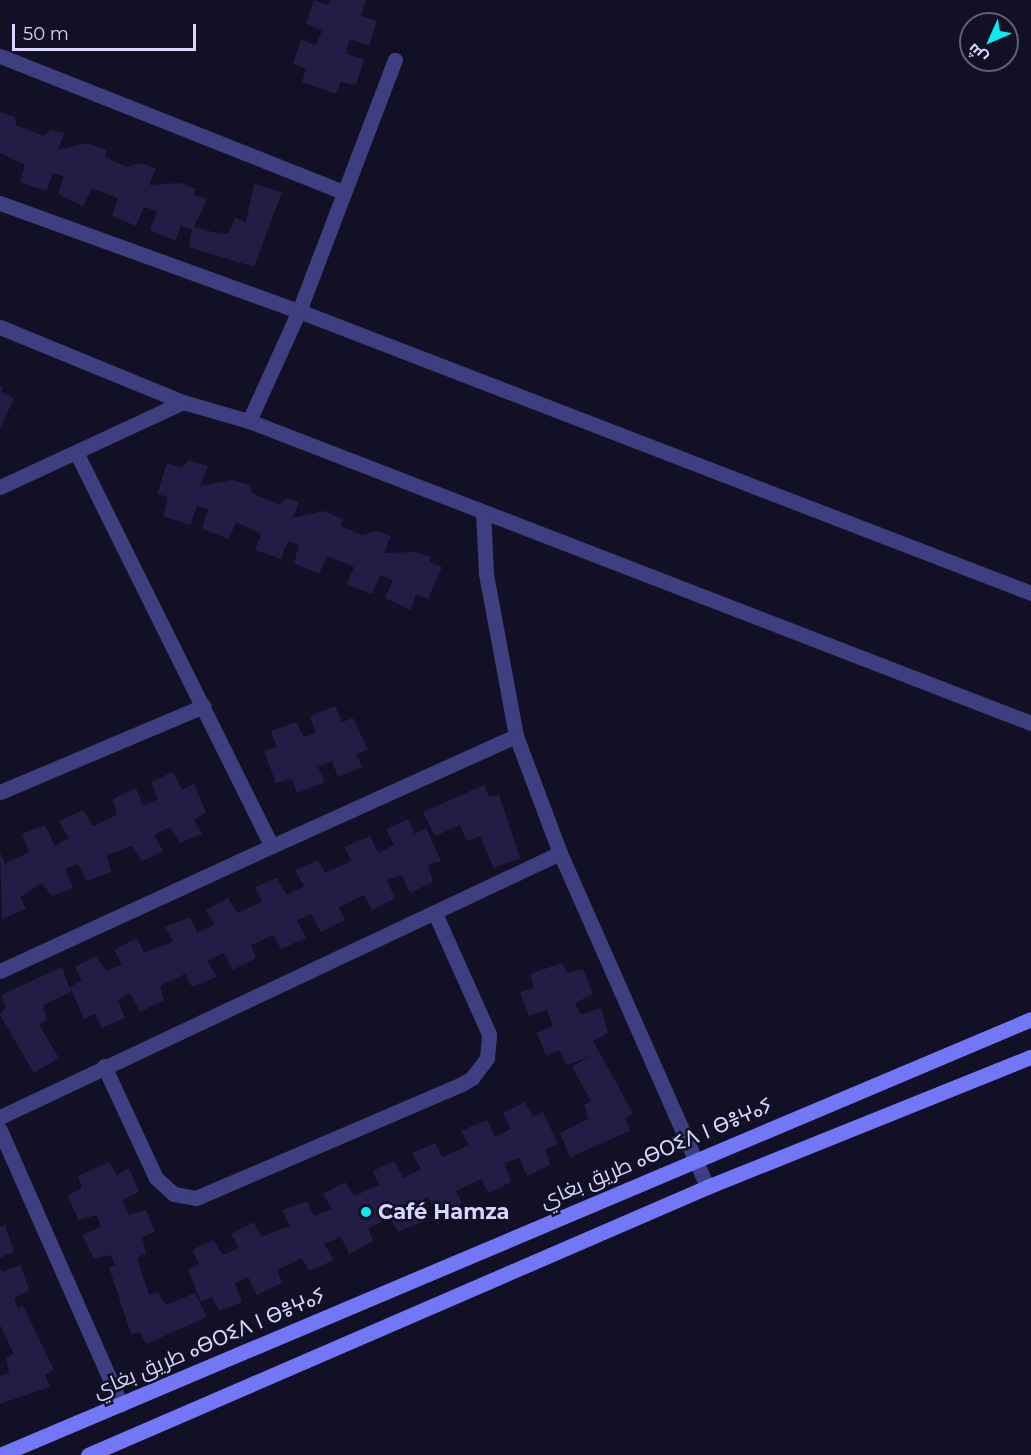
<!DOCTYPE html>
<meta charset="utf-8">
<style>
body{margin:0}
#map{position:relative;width:1031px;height:1455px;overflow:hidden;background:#121025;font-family:Montserrat,Cairo,"Noto Sans Tifinagh",sans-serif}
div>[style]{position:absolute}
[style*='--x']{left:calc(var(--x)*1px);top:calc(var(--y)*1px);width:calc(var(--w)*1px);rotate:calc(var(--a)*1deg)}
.building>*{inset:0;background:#221d45}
.street>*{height:15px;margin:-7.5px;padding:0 7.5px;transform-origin:7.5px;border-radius:7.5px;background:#3d3f81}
.secondary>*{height:15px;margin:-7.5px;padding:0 7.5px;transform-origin:7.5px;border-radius:7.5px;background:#7277f8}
.dots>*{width:16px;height:16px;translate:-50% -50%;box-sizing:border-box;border:3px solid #121025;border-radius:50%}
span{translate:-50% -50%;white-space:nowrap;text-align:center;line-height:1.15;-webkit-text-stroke:5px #121025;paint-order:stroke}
.street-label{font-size:21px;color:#d8d6fd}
.poi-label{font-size:21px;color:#d8d6fd;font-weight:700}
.left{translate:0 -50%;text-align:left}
.north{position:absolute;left:959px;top:12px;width:60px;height:60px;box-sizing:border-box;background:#121025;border:2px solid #615f7b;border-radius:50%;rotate:225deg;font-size:16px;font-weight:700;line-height:24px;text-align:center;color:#d8d6fd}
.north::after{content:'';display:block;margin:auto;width:21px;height:27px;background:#0cebf3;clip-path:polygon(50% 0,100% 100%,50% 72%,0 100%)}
.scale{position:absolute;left:12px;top:24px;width:184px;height:27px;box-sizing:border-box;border:3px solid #d8d6fd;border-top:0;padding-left:8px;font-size:18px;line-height:21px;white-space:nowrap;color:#d8d6fd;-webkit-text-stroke:4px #121025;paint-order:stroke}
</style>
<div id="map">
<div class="building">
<div style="clip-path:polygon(314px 0,328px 5px,330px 0,366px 0,361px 16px,377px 21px,369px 46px,350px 39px,345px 53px,364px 60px,356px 85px,341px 82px,336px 94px,302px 82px,306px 69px,293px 63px,301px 40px,316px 45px,322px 31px,306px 23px)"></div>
<div style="clip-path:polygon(0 112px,15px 117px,16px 125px,44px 136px,51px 130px,64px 133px,58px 150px,87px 143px,107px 150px,105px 157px,126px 167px,140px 163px,156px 168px,149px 185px,180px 183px,196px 189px,193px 194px,207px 199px,194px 227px,216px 233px,228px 234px,235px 218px,246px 222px,254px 184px,282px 192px,254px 267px,189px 247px,192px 230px,181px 226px,175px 241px,150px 230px,157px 211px,144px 207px,136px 226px,112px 216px,118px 198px,92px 188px,83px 206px,58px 194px,64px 177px,53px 173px,46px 191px,20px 182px,25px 165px,0 153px)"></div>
<div style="clip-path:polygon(0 386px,3px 387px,1px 392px,14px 398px,0 429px)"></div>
<div style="clip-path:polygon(189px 460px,208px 466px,200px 486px,232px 480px,250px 485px,252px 493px,279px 505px,287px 498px,299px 502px,293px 518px,323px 511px,343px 519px,340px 526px,362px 535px,376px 531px,391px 536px,384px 553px,415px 552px,431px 557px,429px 562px,442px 567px,428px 599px,416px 594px,411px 610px,385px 598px,393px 580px,380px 575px,372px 594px,347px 584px,354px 567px,327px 556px,319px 574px,294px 563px,299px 545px,288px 541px,281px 559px,255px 550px,261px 534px,236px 522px,229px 539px,202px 529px,208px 509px,197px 506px,190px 525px,163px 516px,168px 497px,157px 494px,167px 463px,182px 468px)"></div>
<div style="clip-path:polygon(335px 706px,342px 722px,353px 718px,368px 750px,356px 754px,362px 767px,338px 777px,332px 761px,318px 767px,325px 782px,297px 793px,292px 779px,276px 783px,264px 751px,277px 747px,271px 731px,296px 722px,304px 737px,316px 733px,310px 716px)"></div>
<div style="clip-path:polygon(173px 772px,182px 790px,194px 784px,206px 812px,194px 820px,202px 834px,180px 843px,170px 827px,154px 835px,163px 851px,142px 861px,132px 846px,107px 855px,111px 872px,87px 881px,78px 864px,65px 869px,73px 888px,52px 896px,42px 883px,20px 897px,26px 909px,2px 919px,0 852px,5px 864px,29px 852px,22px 834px,45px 825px,55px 846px,69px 838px,59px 821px,83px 810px,93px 826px,117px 815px,113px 799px,136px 788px,143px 806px,158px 799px,151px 782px)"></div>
<div style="clip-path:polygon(484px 785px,489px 797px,499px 795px,520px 858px,494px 868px,480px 836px,467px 841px,460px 825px,435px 836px,423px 812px)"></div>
<div style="clip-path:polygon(408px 819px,415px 834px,426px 828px,441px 861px,428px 865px,433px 882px,410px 893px,402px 875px,387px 880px,395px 898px,372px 910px,364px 895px,339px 907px,345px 920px,321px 932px,311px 914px,297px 920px,306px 938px,281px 949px,273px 935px,251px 945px,256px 958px,233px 970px,224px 953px,207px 961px,217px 977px,192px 987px,185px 974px,160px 986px,164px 1000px,140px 1012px,130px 993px,118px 1000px,125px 1018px,102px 1028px,95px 1014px,84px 1019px,70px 987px,82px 980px,75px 967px,96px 956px,106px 971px,122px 964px,114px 950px,137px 938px,144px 953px,173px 942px,165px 927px,190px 917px,197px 933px,215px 925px,206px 910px,228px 898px,237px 913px,262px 902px,255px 887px,277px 878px,287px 895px,304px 886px,295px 870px,318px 860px,325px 873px,352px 861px,344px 847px,370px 836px,378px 853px,394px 845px,386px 829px)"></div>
<div style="clip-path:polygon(562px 963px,567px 973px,583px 969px,593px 994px,575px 1003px,581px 1015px,601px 1008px,608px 1033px,593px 1041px,633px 1113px,625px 1118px,630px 1131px,570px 1157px,560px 1133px,588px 1119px,584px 1105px,591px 1101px,572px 1067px,590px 1056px,567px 1065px,559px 1050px,546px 1056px,537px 1033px,553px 1026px,547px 1010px,529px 1016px,520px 992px,534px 988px,530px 974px)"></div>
<div style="clip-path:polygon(62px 967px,71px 992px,43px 1005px,47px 1020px,39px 1025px,59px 1058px,34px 1073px,0 1015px,6px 1007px,1px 995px)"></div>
<div style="clip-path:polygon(525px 1102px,533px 1117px,543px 1112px,558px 1144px,545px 1149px,550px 1165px,527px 1176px,519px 1158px,504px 1163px,511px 1182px,489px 1193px,481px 1179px,456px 1191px,462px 1203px,438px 1216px,428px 1197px,414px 1203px,423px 1221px,398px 1232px,390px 1218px,368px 1228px,373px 1241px,349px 1254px,341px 1237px,324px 1244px,334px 1260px,309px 1271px,302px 1258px,277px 1270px,282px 1283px,257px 1295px,248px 1277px,235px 1283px,242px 1302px,219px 1311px,212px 1297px,201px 1302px,188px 1270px,199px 1264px,192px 1250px,213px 1240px,223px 1255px,239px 1248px,231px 1234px,254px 1222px,261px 1237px,290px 1226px,282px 1210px,307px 1201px,314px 1216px,332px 1209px,323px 1194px,345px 1182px,354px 1196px,379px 1185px,373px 1171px,394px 1161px,404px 1178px,421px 1169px,412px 1153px,435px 1143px,442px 1157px,469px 1145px,461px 1131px,487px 1120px,495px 1137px,511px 1129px,503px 1113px)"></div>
<div style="clip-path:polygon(109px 1162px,117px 1175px,129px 1168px,139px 1192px,122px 1200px,129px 1215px,146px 1210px,155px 1232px,142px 1237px,146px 1253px,137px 1258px,149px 1295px,158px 1293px,166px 1305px,195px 1293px,207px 1317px,146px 1344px,140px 1332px,131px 1334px,109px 1267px,115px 1265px,111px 1255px,94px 1259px,82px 1235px,101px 1227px,97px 1215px,78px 1220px,68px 1195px,82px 1188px,78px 1176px)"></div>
<div style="clip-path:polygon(5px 1225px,14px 1251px,0 1258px,0 1227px)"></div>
<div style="clip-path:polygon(21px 1265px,29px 1290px,14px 1298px,18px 1309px,23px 1306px,54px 1370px,45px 1375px,50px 1387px,0 1404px,0 1376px,9px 1373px,6px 1358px,14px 1354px,0 1325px,0 1267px,2px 1272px)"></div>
</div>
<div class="street">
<div style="--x:0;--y:56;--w:370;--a:21.6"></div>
<div style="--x:0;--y:203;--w:318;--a:19.9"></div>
<div style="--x:299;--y:311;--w:784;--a:21.07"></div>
<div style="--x:0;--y:327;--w:198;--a:22.3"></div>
<div style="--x:183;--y:402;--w:69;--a:16.1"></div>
<div style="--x:249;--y:421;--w:838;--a:21.12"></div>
<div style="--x:249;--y:421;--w:121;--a:-65.6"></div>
<div style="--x:299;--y:311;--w:269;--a:-69.1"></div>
<div style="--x:77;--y:454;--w:438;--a:63.6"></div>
<div style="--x:272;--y:846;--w:268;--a:-24.3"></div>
<div style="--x:0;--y:487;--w:202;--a:-24.9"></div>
<div style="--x:483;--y:512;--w:62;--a:87.2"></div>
<div style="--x:486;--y:574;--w:165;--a:79.5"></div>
<div style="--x:516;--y:736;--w:125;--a:69.4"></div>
<div style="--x:560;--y:853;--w:365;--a:66.2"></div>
<div style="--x:0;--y:792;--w:221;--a:-22.9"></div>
<div style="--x:0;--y:971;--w:299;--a:-24.7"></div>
<div style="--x:104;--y:1066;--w:123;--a:65.1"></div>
<div style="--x:156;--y:1178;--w:24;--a:42"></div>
<div style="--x:174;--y:1194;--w:22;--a:10"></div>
<div style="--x:196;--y:1198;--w:289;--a:-23.2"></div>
<div style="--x:462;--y:1084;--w:12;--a:-31"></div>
<div style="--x:472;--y:1078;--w:25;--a:-53"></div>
<div style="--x:487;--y:1058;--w:24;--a:-85"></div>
<div style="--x:489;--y:1034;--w:133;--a:-114.1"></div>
<div style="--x:0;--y:1117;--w:619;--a:-25.24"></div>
<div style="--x:0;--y:1130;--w:300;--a:66.2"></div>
</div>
<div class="secondary">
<div style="--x:0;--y:1455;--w:1119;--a:-22.92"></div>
<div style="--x:88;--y:1455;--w:675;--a:-23.41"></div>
<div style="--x:707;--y:1187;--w:349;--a:-21.9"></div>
</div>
<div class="dots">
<div style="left:366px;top:1212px;background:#0cebf3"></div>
</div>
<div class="street-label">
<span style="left:656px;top:1153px;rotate:-23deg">طريق بغاي ⴰⴱⵔⵉⴷ ⵏ ⴱⴻⵖⴰⵢ</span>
<span style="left:209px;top:1343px;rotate:-23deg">طريق بغاي ⴰⴱⵔⵉⴷ ⵏ ⴱⴻⵖⴰⵢ</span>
</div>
<div class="poi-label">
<span class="left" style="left:378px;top:1212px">Café Hamza</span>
</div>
<div class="north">ش</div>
<div class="scale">50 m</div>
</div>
